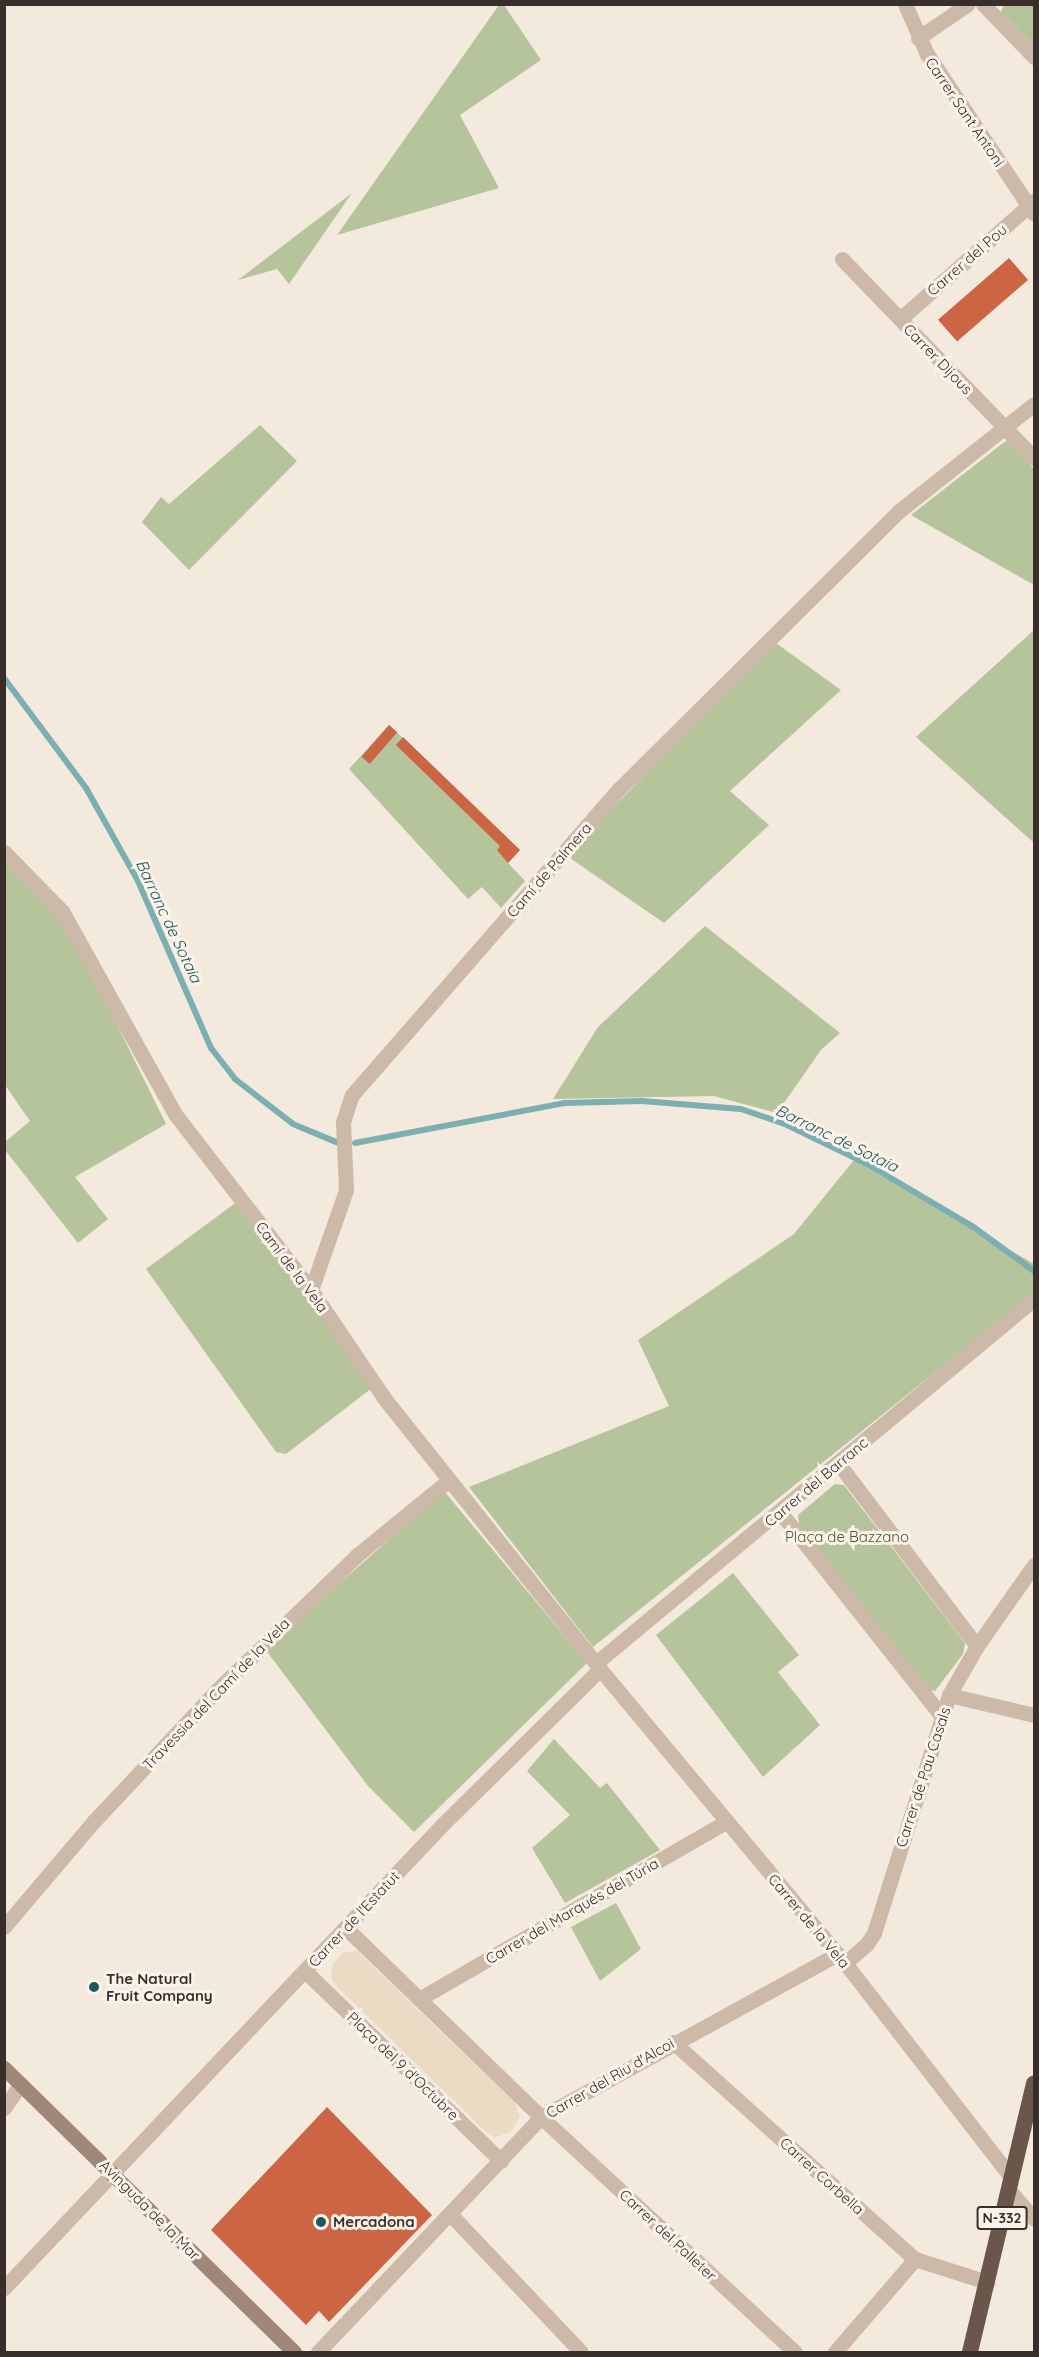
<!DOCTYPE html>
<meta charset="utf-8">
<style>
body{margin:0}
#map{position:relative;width:1039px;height:2357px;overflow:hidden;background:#f4e9dd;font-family:Quicksand,sans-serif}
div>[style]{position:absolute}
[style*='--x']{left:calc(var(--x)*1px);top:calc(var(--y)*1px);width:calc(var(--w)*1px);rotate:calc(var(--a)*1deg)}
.green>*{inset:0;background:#b6c49c}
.plaza>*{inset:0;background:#ecdbc4}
.stream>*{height:6px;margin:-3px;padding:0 3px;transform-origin:3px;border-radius:3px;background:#7bafb2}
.building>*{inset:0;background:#cb6544;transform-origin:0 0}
.minor>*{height:15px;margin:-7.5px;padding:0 7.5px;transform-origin:7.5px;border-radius:7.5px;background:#cdb9a8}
.tertiary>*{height:15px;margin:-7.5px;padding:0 7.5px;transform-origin:7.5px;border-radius:7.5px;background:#cdb9a8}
.secondary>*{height:15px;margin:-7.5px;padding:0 7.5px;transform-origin:7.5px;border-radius:7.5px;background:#a08879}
.trunk>*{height:16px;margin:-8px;padding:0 8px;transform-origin:8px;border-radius:8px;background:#6b564c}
.dots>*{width:16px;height:16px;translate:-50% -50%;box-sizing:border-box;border:3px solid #fbf3ea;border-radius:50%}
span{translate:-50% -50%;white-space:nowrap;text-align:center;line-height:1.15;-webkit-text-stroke:6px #fbf3ea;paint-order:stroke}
.shield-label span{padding:2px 4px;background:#fbf3ea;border:2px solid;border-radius:4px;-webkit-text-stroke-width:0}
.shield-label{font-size:14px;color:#392e29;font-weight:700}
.street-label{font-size:15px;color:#392e29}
.park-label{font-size:15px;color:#48592b}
.poi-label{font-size:15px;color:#392e29;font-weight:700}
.left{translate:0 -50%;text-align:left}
.water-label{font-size:16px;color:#1c585d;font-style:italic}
.frame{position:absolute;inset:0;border:6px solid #392e29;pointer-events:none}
</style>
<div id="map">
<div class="green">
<div style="clip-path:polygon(499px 5px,504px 5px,541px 60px,460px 115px,499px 188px,337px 235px)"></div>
<div style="clip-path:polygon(1004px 5px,1034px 5px,1034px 46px,1001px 12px)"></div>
<div style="clip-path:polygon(352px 193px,289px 284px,277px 269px,238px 280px)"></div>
<div style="clip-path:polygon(260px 425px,297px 461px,189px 570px,142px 522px,161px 497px,169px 504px)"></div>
<div style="clip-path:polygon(1007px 440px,1034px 469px,1034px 585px,911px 515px)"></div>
<div style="clip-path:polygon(1034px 630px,1034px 843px,916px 737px)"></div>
<div style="clip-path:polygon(773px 641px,841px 690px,730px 791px,769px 825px,664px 923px,567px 856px)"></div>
<div style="clip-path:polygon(389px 725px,520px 850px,508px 863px,525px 881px,501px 908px,482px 887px,468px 899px,349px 769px)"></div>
<div style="clip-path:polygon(4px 859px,50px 905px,85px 960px,166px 1124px,75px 1177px,108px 1219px,78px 1243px,5px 1150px,5px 1142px,30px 1121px,5px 1085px)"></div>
<div style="clip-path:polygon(705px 926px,840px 1033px,821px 1050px,777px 1113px,714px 1096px,553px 1099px,598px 1027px)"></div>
<div style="clip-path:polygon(854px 1160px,1034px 1264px,1034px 1293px,593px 1647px,469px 1487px,669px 1406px,638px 1340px,794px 1234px)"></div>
<div style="clip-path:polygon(238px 1201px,372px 1388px,286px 1454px,276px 1452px,146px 1269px)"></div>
<div style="clip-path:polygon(835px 1484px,844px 1485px,965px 1643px,963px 1654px,935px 1691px,930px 1690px,799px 1525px,798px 1515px)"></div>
<div style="clip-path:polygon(444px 1491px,587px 1663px,414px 1832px,368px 1786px,265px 1649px)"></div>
<div style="clip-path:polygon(733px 1573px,799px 1655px,778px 1672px,820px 1725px,763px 1777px,656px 1635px)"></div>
<div style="clip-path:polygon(554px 1739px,600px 1788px,607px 1783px,660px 1850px,565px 1903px,532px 1848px,570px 1815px,527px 1771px)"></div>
<div style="clip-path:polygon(616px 1903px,641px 1949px,600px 1981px,571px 1927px)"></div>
</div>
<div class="plaza">
<div style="clip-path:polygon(357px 1951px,515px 2103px,520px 2116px,511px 2132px,494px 2138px,486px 2132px,335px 1985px,331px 1978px,332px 1965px,344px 1952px)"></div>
</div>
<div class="stream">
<div style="--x:4;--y:678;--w:137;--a:53.3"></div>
<div style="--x:86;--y:788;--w:107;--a:60.8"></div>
<div style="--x:138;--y:881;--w:182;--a:66.4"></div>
<div style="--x:211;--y:1048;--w:39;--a:52"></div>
<div style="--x:235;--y:1079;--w:73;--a:37.8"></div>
<div style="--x:293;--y:1124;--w:47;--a:22.7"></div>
<div style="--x:355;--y:1143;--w:213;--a:-10.8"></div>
<div style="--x:564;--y:1103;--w:78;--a:-1.5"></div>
<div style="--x:642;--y:1101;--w:99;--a:4.6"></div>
<div style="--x:741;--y:1109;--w:46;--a:18.8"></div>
<div style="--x:785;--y:1124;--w:91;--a:26"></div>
<div style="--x:867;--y:1164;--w:122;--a:30.6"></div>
<div style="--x:972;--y:1226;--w:77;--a:36"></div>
</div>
<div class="building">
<div style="left:1009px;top:258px;width:29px;height:94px;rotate:49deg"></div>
<div style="left:389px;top:725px;width:11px;height:42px;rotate:41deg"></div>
<div style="clip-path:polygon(403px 737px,520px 850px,508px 863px,497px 850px,500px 846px,396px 745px)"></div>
<div style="clip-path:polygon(327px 2107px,432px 2215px,329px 2322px,319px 2311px,306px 2325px,211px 2230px)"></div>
</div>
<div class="minor">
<div style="--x:905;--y:4;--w:55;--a:66.3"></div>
<div style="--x:927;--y:54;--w:192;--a:56.2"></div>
<div style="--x:983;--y:4;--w:74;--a:46.1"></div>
<div style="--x:918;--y:38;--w:60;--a:-34.2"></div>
<div style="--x:842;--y:259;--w:277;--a:46"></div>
<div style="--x:900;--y:319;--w:179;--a:-41.4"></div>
<div style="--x:4;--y:852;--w:83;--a:45.5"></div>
<div style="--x:62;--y:911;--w:232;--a:60.9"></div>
<div style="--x:175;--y:1114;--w:222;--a:52.3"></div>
<div style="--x:311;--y:1290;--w:130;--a:55.9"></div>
<div style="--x:384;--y:1398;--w:347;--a:51.4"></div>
<div style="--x:600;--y:1669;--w:383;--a:50.2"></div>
<div style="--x:845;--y:1963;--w:271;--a:52.2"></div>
<div style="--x:311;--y:1290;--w:106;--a:-70.7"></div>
<div style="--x:346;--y:1190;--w:68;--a:-92.5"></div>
<div style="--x:343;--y:1122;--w:28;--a:-72"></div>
<div style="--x:352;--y:1095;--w:406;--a:-48.9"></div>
<div style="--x:619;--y:789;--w:395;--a:-44.8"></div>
<div style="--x:899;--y:511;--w:172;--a:-38.4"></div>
<div style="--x:838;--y:1463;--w:230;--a:52.8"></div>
<div style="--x:780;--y:1512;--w:259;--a:51.6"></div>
<div style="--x:596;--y:1663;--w:570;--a:-39.73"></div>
<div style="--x:949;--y:1695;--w:87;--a:13.2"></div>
<div style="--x:4;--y:1927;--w:139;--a:-49.7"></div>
<div style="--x:94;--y:1821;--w:181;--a:-46.8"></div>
<div style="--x:218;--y:1689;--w:192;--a:-43.9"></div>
<div style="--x:356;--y:1556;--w:119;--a:-39.2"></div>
<div style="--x:346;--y:1928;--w:272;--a:44.1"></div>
<div style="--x:541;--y:2117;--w:346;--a:42.8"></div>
<div style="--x:845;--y:1963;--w:28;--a:-41"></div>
<div style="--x:866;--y:1945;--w:14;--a:-56"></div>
<div style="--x:874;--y:1933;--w:250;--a:-72.5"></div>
<div style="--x:949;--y:1695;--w:56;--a:-60.3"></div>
<div style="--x:977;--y:1646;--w:99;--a:-54.9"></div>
<div style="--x:305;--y:1971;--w:273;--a:44.1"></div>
<div style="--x:419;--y:1999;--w:354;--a:-30"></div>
<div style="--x:673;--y:2042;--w:325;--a:41.9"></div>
<div style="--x:915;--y:2259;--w:76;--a:17.7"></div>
<div style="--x:4;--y:2108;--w:29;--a:-55"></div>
<div style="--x:452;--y:2216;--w:187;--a:46.5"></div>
<div style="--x:4;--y:2288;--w:639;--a:-46.59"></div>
<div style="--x:443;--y:1824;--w:221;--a:-44.6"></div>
<div style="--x:318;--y:2352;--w:324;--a:-46.5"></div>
<div style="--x:541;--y:2117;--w:338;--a:-28.8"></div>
<div style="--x:835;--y:2352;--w:123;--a:-49.3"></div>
</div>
<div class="tertiary">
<div style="--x:1009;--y:2190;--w:38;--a:49"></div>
</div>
<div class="secondary">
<div style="--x:4;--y:2068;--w:406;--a:44.4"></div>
</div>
<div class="trunk">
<div style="--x:970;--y:2352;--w:276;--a:-76.6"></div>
</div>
<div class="dots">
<div style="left:94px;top:1987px;background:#1c585d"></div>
<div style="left:321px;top:2222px;background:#1c585d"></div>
</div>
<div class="shield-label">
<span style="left:1002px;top:2218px">N-332</span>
</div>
<div class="street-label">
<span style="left:965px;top:112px;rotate:56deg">Carrer Sant Antoni</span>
<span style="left:967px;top:260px;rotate:-41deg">Carrer del Pou</span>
<span style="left:938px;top:359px;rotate:46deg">Carrer Dijous</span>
<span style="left:549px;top:870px;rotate:-49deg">Camí de Palmera</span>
<span style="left:292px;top:1267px;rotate:53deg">Camí de la Vela</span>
<span style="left:816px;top:1482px;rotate:-40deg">Carrer del Barranc</span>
<span style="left:216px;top:1694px;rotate:-46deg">Travessia del Camí de la Vela</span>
<span style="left:923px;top:1777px;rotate:-72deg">Carrer de Pau Casals</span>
<span style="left:572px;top:1911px;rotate:-30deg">Carrer del Marqués del Túria</span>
<span style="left:354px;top:1919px;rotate:-47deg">Carrer de l'Estatut</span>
<span style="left:809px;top:1921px;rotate:50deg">Carrer de la Vela</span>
<span style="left:403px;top:2066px;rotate:44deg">Plaça del 9 d'Octubre</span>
<span style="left:610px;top:2078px;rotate:-30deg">Carrer del Riu d'Alcoi</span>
<span style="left:822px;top:2176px;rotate:42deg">Carrer Corbella</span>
<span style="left:150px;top:2210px;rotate:45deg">Avinguda de la Mar</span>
<span style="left:668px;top:2235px;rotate:43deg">Carrer del Palleter</span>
</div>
<div class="park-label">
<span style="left:847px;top:1537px">Plaça de Bazzano</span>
</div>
<div class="poi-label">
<span class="left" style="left:106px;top:1987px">The Natural<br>Fruit Company</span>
<span class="left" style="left:333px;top:2222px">Mercadona</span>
</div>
<div class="water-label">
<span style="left:169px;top:921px;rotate:65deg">Barranc de Sotaia</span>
<span style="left:837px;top:1138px;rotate:26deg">Barranc de Sotaia</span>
</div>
<div class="frame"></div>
</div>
